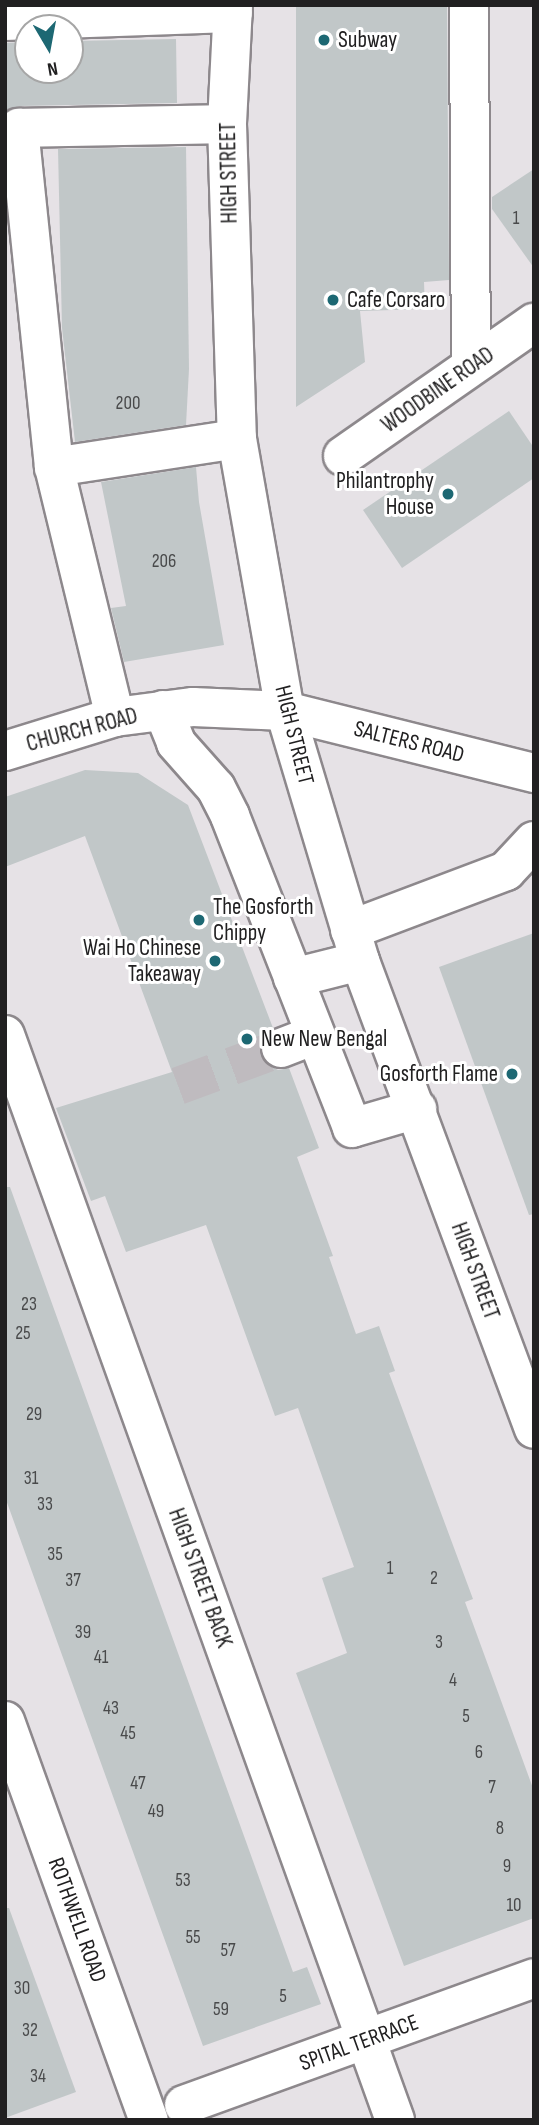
<!DOCTYPE html>
<style>
body{margin:0}
#map{position:relative;width:539px;height:2125px;overflow:hidden;background:#e6e2e6;font-family:"Sofia Sans Condensed",sans-serif}
div>[style]{position:absolute}
[style*='--x']{left:calc(var(--x)*1px);top:calc(var(--y)*1px);width:calc(var(--w)*1px);rotate:calc(var(--a)*1deg)}
.building>*{inset:0;background:#c1c7c8}
.minor-tunnel>*{height:38px;margin-top:-19px;transform-origin:0;background:repeating-linear-gradient(90deg,#bfbbbf 0 38px,transparent 0 57px)}
.roads{filter:drop-shadow(2px 0 #8d888c) drop-shadow(-2px 0 #8d888c) drop-shadow(0 2px #8d888c) drop-shadow(0 -2px #8d888c)}
.minor>*{height:38px;margin:-19px;padding:0 19px;transform-origin:19px;border-radius:19px;background:#fff}
.major>*{height:38px;margin:-19px;padding:0 19px;transform-origin:19px;border-radius:19px;background:#fff}
.dots>*{width:19px;height:19px;translate:-50% -50%;box-sizing:border-box;border:4px solid #fff;border-radius:50%}
span{translate:-50% -50%;white-space:nowrap;text-align:center;line-height:1.15;-webkit-text-stroke:6px #fff;paint-order:stroke}
.number-label{font-size:19px;color:#494a4b}
.number-label span{-webkit-text-stroke-width:0}
.poi-label{font-size:23px;color:#212021}
.left{translate:0 -50%;text-align:left}
.right{translate:-100% -50%;text-align:right}
.street-label{font-size:23px;color:#212021}
.frame{position:absolute;inset:0;border:7px solid #212021;pointer-events:none}
.north{position:absolute;left:14px;top:14px;width:70px;height:70px;box-sizing:border-box;background:#fff;border:2px solid #a6a6a6;border-radius:50%;rotate:170deg;font-size:19px;font-weight:700;line-height:28px;text-align:center;color:#212021}
.north::after{content:'';display:block;margin:auto;width:24px;height:32px;background:#1d6873;clip-path:polygon(50% 0,100% 100%,50% 72%,0 100%)}
</style>
<div id="map">
<div class="building">
<div style="clip-path:polygon(296px 5px,447px 5px,449px 280px,424px 282px,425px 309px,360px 311px,365px 362px,296px 407px)"></div>
<div style="clip-path:polygon(176px 39px,177px 103px,19px 106px,5px 112px,5px 43px,28px 42px,28px 70px,70px 70px,70px 41px)"></div>
<div style="clip-path:polygon(186px 147px,189px 369px,186px 425px,75px 442px,62px 328px,58px 149px)"></div>
<div style="clip-path:polygon(534px 169px,534px 268px,492px 209px,492px 197px)"></div>
<div style="clip-path:polygon(509px 411px,534px 448px,534px 478px,402px 568px,363px 510px)"></div>
<div style="clip-path:polygon(196px 467px,199px 502px,224px 645px,124px 662px,111px 608px,126px 606px,101px 482px)"></div>
<div style="clip-path:polygon(85px 770px,138px 773px,188px 805px,273px 1028px,264px 1035px,260px 1044px,260px 1055px,268px 1065px,278px 1070px,289px 1068px,319px 1148px,297px 1157px,333px 1256px,329px 1257px,356px 1334px,379px 1326px,395px 1371px,389px 1373px,473px 1599px,465px 1602px,534px 1791px,534px 1918px,404px 1966px,296px 1673px,347px 1653px,322px 1578px,354px 1567px,298px 1408px,275px 1416px,206px 1225px,126px 1252px,105px 1196px,91px 1201px,56px 1108px,172px 1072px,85px 836px,5px 867px,5px 797px)"></div>
<div style="clip-path:polygon(534px 933px,534px 1214px,529px 1215px,439px 967px)"></div>
<div style="clip-path:polygon(5px 1187px,10px 1187px,293px 1972px,307px 1967px,321px 2004px,203px 2046px,5px 1497px)"></div>
<div style="clip-path:polygon(5px 1908px,9px 1908px,76px 2092px,5px 2118px)"></div>
</div>
<div class="minor-tunnel">
<div style="--x:178;--y:1086;--w:110;--a:-20.3"></div>
</div>
<div class="roads">
<div class="minor">
<div style="--x:469;--y:5;--w:361;--a:89.7"></div>
<div style="--x:5;--y:21;--w:228;--a:-2"></div>
<div style="--x:343;--y:456;--w:233;--a:-34.9"></div>
<div style="--x:54;--y:467;--w:185;--a:-8.7"></div>
<div style="--x:163;--y:710;--w:35;--a:68"></div>
<div style="--x:176;--y:743;--w:60;--a:48.4"></div>
<div style="--x:216;--y:788;--w:31;--a:63"></div>
<div style="--x:230;--y:816;--w:335;--a:68.6"></div>
<div style="--x:352;--y:1128;--w:68;--a:-16.3"></div>
<div style="--x:115;--y:717;--w:257;--a:-103.7"></div>
<div style="--x:54;--y:467;--w:341;--a:-95.9"></div>
<div style="--x:19;--y:128;--w:208;--a:-1.1"></div>
<div style="--x:293;--y:978;--w:69;--a:-14.2"></div>
<div style="--x:5;--y:1035;--w:1153;--a:70.23"></div>
<div style="--x:281;--y:1048;--w:36;--a:-21"></div>
<div style="--x:5;--y:1721;--w:424;--a:70.2"></div>
<div style="--x:184;--y:2105;--w:372;--a:-19.9"></div>
</div>
<div class="major">
<div style="--x:233;--y:5;--w:119;--a:92.9"></div>
<div style="--x:227;--y:124;--w:315;--a:88.2"></div>
<div style="--x:237;--y:439;--w:276;--a:80"></div>
<div style="--x:285;--y:711;--w:261;--a:73.3"></div>
<div style="--x:360;--y:961;--w:499;--a:69.6"></div>
<div style="--x:5;--y:751;--w:115;--a:-17.2"></div>
<div style="--x:115;--y:717;--w:79;--a:-7.3"></div>
<div style="--x:193;--y:707;--w:92;--a:2.5"></div>
<div style="--x:285;--y:711;--w:257;--a:14"></div>
<div style="--x:350;--y:930;--w:167;--a:-20.7"></div>
<div style="--x:506;--y:871;--w:41;--a:-47"></div>
</div>
</div>
<div class="dots">
<div style="left:324px;top:40px;background:#1d6873"></div>
<div style="left:333px;top:300px;background:#1d6873"></div>
<div style="left:448px;top:494px;background:#1d6873"></div>
<div style="left:199px;top:920px;background:#1d6873"></div>
<div style="left:215px;top:961px;background:#1d6873"></div>
<div style="left:247px;top:1039px;background:#1d6873"></div>
<div style="left:512px;top:1074px;background:#1d6873"></div>
</div>
<div class="number-label">
<span style="left:516px;top:219px">1</span>
<span style="left:128px;top:404px">200</span>
<span style="left:164px;top:562px">206</span>
<span style="left:29px;top:1305px">23</span>
<span style="left:23px;top:1334px">25</span>
<span style="left:34px;top:1415px">29</span>
<span style="left:31px;top:1479px">31</span>
<span style="left:45px;top:1505px">33</span>
<span style="left:55px;top:1555px">35</span>
<span style="left:390px;top:1569px">1</span>
<span style="left:434px;top:1579px">2</span>
<span style="left:73px;top:1581px">37</span>
<span style="left:83px;top:1633px">39</span>
<span style="left:439px;top:1643px">3</span>
<span style="left:101px;top:1658px">41</span>
<span style="left:453px;top:1681px">4</span>
<span style="left:111px;top:1709px">43</span>
<span style="left:466px;top:1717px">5</span>
<span style="left:128px;top:1734px">45</span>
<span style="left:479px;top:1753px">6</span>
<span style="left:138px;top:1784px">47</span>
<span style="left:492px;top:1788px">7</span>
<span style="left:156px;top:1812px">49</span>
<span style="left:500px;top:1829px">8</span>
<span style="left:507px;top:1867px">9</span>
<span style="left:183px;top:1881px">53</span>
<span style="left:514px;top:1906px">10</span>
<span style="left:193px;top:1938px">55</span>
<span style="left:228px;top:1951px">57</span>
<span style="left:22px;top:1989px">30</span>
<span style="left:283px;top:1997px">5</span>
<span style="left:221px;top:2010px">59</span>
<span style="left:30px;top:2031px">32</span>
<span style="left:38px;top:2077px">34</span>
</div>
<div class="poi-label">
<span class="left" style="left:338px;top:40px">Subway</span>
<span class="left" style="left:347px;top:300px">Cafe Corsaro</span>
<span class="right" style="left:434px;top:494px">Philantrophy<br>House</span>
<span class="left" style="left:213px;top:920px">The Gosforth<br>Chippy</span>
<span class="right" style="left:201px;top:961px">Wai Ho Chinese<br>Takeaway</span>
<span class="left" style="left:261px;top:1039px">New New Bengal</span>
<span class="right" style="left:498px;top:1074px">Gosforth Flame</span>
</div>
<div class="street-label">
<span style="left:229px;top:173px;rotate:-91deg">HIGH STREET</span>
<span style="left:438px;top:390px;rotate:-35deg">WOODBINE ROAD</span>
<span style="left:82px;top:730px;rotate:-15deg">CHURCH ROAD</span>
<span style="left:294px;top:735px;rotate:76deg">HIGH STREET</span>
<span style="left:409px;top:742px;rotate:14deg">SALTERS ROAD</span>
<span style="left:475px;top:1271px;rotate:70deg">HIGH STREET</span>
<span style="left:200px;top:1578px;rotate:70deg">HIGH STREET BACK</span>
<span style="left:77px;top:1920px;rotate:70deg">ROTHWELL ROAD</span>
<span style="left:359px;top:2043px;rotate:-20deg">SPITAL TERRACE</span>
</div>
<div class="frame"></div>
<div class="north">N</div>
</div>
